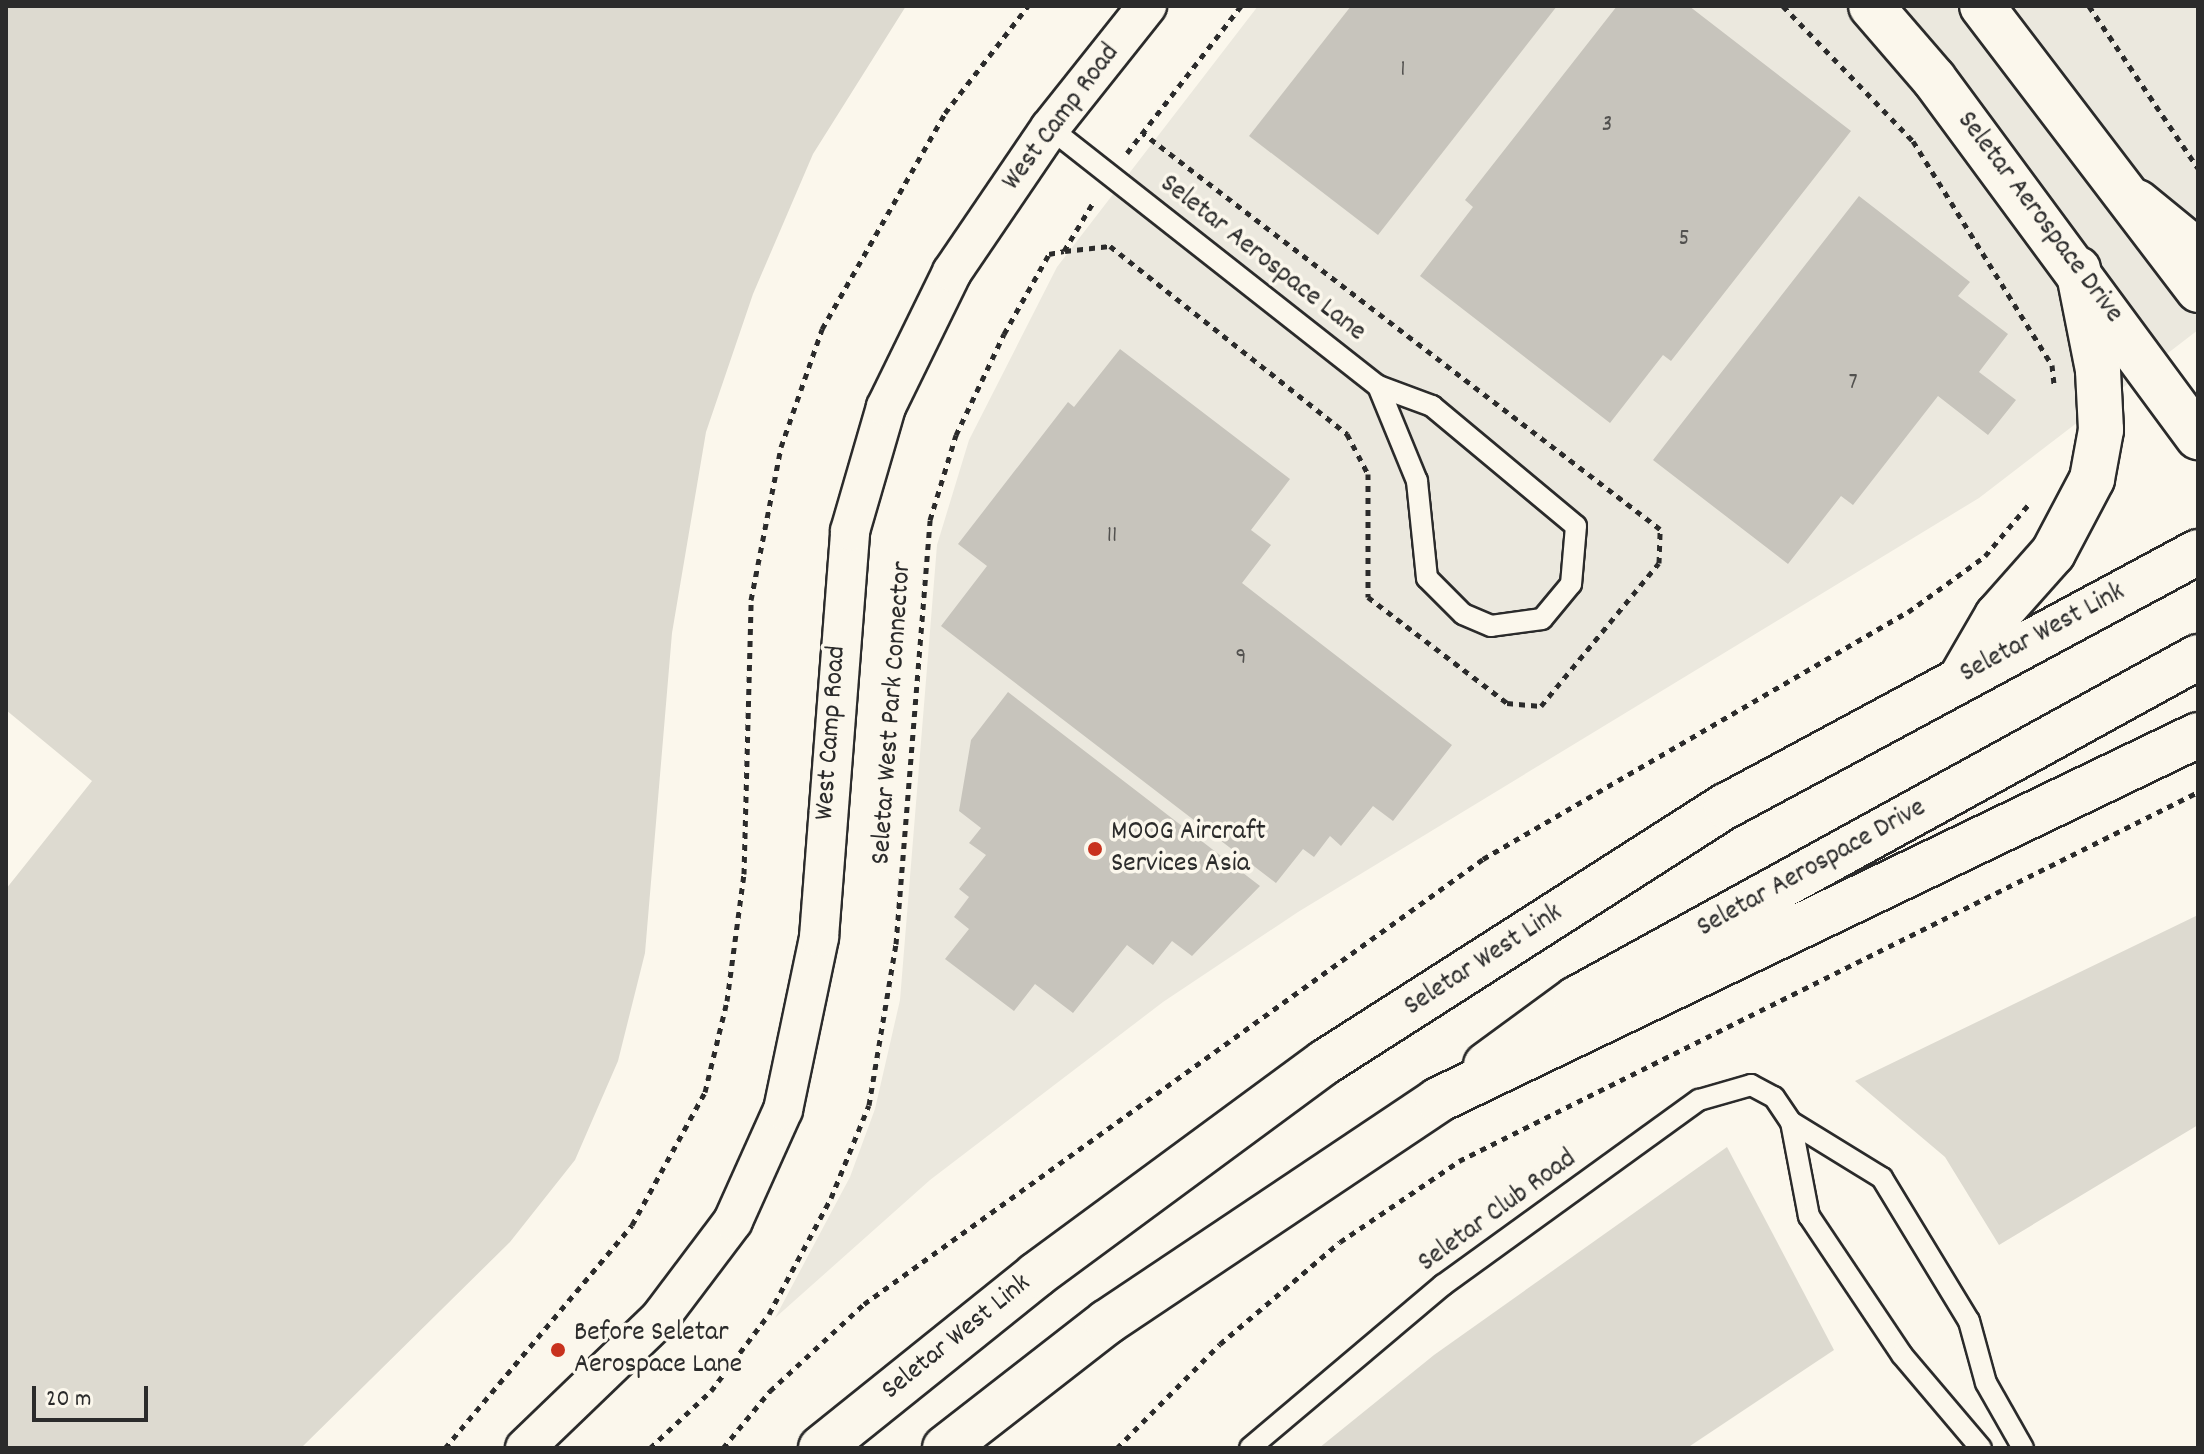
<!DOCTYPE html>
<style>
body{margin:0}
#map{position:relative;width:2204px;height:1454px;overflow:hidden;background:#fbf7ec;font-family:Dekko,sans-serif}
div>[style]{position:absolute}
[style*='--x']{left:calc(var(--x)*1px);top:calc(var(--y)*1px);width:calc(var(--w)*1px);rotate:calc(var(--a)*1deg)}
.built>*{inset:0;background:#ebe8de}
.green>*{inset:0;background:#dddad0}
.building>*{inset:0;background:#c7c4bc}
.path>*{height:5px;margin-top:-2.5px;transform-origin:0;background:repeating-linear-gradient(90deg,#2b2b2b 0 6px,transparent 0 12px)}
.roads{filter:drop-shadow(2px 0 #2b2b2b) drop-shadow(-2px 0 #2b2b2b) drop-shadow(0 2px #2b2b2b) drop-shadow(0 -2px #2b2b2b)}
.service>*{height:20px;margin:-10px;padding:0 10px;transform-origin:10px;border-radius:10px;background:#fbf7ec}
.minor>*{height:38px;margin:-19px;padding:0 19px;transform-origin:19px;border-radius:19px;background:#fbf7ec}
.tertiary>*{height:44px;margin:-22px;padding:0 22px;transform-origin:22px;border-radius:22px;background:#fbf7ec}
.secondary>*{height:44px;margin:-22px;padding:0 22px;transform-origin:22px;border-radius:22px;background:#fbf7ec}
.dots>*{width:22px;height:22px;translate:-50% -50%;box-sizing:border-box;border:4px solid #fbf7ec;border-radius:50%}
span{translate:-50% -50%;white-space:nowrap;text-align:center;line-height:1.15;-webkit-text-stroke:7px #fbf7ec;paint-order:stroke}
.number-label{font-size:24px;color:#52514f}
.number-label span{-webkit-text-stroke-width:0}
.street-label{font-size:28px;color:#2b2b2b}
.poi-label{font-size:28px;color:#2b2b2b}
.left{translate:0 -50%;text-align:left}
.frame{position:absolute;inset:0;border:8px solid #2b2b2b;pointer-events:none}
.scale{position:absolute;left:32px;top:1386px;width:116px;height:36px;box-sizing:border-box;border:4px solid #2b2b2b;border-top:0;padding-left:10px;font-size:24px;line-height:28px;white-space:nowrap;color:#2b2b2b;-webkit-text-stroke:6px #fbf7ec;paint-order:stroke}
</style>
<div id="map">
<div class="built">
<div style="clip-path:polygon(1258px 6px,2198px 6px,2198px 330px,1979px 498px,1298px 912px,1163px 1002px,930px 1180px,775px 1318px,850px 1177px,875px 1109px,900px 1000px,937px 545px,969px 440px,1057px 267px)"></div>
</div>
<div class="green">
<div style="clip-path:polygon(6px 6px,906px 6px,813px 154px,753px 294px,706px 432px,672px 633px,645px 953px,618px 1061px,575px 1160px,510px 1242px,301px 1448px,6px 1448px,6px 889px,92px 781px,6px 710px)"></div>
<div style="clip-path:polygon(2198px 915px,2198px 1125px,1999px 1245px,1945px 1157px,1855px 1081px)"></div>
<div style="clip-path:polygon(1727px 1147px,1834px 1350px,1687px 1448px,1319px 1448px,1434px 1355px)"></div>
</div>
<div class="building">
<div style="clip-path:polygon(1351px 6px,1557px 6px,1378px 235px,1249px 136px)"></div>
<div style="clip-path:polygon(1617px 6px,1689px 6px,1851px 131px,1671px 361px,1663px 355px,1610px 423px,1420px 276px,1473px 207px,1465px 200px)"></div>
<div style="clip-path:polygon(1859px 196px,1970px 282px,1958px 296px,2008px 334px,1979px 372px,2016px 400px,1988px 435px,1938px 396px,1853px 505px,1841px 496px,1788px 564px,1653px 460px)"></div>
<div style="clip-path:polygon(1120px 349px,1290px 479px,1251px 530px,1271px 545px,1242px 583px,1452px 745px,1393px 821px,1373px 806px,1341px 846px,1330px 836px,1314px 857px,1303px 849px,1276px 883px,941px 626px,987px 566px,958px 544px,1068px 402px,1074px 407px)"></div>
<div style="clip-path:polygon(1008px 692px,1260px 886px,1192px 956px,1172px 941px,1153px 965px,1127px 945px,1073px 1013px,1035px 984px,1014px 1011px,945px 959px,969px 929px,954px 917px,969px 897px,959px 889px,986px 855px,969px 843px,981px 828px,959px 811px,971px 740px)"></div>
</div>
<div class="path">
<div style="--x:1783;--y:6;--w:187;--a:46.1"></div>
<div style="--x:1913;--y:141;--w:264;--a:58.2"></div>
<div style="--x:2052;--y:365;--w:19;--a:84"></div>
<div style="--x:2089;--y:6;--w:195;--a:56.1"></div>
<div style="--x:1127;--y:153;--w:186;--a:-52.2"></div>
<div style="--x:1065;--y:251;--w:45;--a:-6.3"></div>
<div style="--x:1110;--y:246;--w:303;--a:38.4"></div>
<div style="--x:1347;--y:434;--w:45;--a:62.3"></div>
<div style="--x:1368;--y:474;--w:123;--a:90"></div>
<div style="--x:1368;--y:597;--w:175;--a:37.3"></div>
<div style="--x:1507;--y:703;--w:34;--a:5"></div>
<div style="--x:1541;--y:706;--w:185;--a:-50.5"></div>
<div style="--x:1659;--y:563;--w:34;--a:-88"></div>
<div style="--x:1660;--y:529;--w:651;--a:-142.55"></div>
<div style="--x:445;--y:1448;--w:291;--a:-50"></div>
<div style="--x:632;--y:1225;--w:152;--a:-61.2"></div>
<div style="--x:705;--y:1092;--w:94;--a:-76.4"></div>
<div style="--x:727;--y:1001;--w:128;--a:-82.4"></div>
<div style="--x:744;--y:874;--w:274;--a:-88.5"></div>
<div style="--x:751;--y:600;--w:156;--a:-78.9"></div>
<div style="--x:781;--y:447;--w:125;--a:-70.8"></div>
<div style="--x:822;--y:329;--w:249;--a:-60.3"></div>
<div style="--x:945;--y:113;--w:135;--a:-52.2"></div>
<div style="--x:650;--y:1448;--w:83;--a:-43.1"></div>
<div style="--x:711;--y:1391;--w:96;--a:-53"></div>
<div style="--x:769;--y:1314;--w:132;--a:-61.9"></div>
<div style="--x:831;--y:1198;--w:100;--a:-67.8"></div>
<div style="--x:869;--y:1105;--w:163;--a:-80.5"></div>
<div style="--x:896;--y:944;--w:425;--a:-85.4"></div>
<div style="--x:930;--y:520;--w:89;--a:-73"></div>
<div style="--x:956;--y:435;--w:112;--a:-64.6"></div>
<div style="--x:1004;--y:334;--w:92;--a:-60.6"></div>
<div style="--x:1049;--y:254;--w:15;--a:-11"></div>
<div style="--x:1064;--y:251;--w:58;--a:-59"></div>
<div style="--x:723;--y:1448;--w:74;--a:-50.5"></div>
<div style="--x:770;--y:1391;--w:128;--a:-42.8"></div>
<div style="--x:864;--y:1304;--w:762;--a:-35.71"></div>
<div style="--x:1483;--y:859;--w:492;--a:-30.2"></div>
<div style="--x:1908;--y:612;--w:95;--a:-36"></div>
<div style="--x:1985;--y:556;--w:68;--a:-49.8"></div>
<div style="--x:1117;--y:1448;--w:146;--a:-45.3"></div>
<div style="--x:1220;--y:1344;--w:157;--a:-40.4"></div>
<div style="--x:1340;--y:1242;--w:144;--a:-34.2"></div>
<div style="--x:1459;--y:1161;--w:826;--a:-26.53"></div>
</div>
<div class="roads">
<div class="service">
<div style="--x:1050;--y:128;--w:417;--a:38.2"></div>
<div style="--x:1378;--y:386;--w:58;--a:20.3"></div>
<div style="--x:1432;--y:406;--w:187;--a:39.8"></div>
<div style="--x:1576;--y:526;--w:58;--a:94.9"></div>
<div style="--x:1571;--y:584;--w:45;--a:129.6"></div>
<div style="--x:1542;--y:619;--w:51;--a:172.2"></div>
<div style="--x:1491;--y:626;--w:30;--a:-157"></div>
<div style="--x:1463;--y:614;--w:51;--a:-135"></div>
<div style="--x:1427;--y:578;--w:98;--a:-95.9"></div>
<div style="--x:1417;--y:481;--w:103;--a:-112.3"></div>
<div style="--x:1791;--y:1122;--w:107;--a:31.6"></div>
<div style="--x:1882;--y:1178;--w:167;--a:58.7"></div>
<div style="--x:1969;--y:1321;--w:64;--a:74.7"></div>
<div style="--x:1986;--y:1383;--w:75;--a:60.4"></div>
<div style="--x:1250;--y:1448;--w:253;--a:-40.2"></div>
<div style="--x:1443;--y:1285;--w:316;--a:-35.9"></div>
<div style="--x:1699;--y:1100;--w:54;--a:-16.1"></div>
<div style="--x:1751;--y:1085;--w:26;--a:28"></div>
<div style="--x:1774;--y:1097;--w:30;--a:56"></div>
<div style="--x:1791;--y:1122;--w:96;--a:79.2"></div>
<div style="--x:1809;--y:1216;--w:167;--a:56.2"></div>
<div style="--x:1902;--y:1355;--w:122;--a:49.7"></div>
</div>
<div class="minor">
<div style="--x:525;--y:1448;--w:187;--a:-43.9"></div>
<div style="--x:660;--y:1318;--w:121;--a:-53"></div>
<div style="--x:733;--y:1221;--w:122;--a:-65.8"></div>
<div style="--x:783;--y:1110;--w:177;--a:-78.2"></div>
<div style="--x:819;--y:937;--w:407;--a:-85.6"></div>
<div style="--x:850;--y:531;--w:129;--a:-73.8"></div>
<div style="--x:886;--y:407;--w:150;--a:-63.9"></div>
<div style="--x:952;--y:272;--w:174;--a:-55.8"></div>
<div style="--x:1050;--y:128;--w:156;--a:-51.5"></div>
</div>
<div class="tertiary">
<div style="--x:1871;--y:6;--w:96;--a:49.2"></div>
<div style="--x:1934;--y:79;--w:445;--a:53.6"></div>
<div style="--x:1982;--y:6;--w:357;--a:52.7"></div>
<div style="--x:1486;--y:1065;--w:112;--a:-36.3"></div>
<div style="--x:1576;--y:999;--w:710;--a:-28.8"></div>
</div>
<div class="secondary">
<div style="--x:2137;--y:202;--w:79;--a:39.3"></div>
<div style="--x:1961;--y:678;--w:72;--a:-59.9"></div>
<div style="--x:1997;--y:616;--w:84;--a:-48.4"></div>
<div style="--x:2053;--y:553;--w:84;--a:-62.2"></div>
<div style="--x:2092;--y:479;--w:50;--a:-79.6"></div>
<div style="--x:2101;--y:430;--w:60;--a:-92.9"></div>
<div style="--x:2098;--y:370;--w:103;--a:-101.2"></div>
<div style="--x:821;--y:1448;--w:276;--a:-38.8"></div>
<div style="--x:1036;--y:1275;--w:359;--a:-36.4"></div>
<div style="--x:1325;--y:1062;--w:476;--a:-32.6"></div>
<div style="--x:1726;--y:806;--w:536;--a:-28.29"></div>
<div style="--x:945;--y:1448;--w:205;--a:-37.9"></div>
<div style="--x:1107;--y:1322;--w:399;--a:-33.8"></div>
<div style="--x:1438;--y:1100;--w:843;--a:-25.65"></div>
</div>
</div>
<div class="dots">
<div style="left:1095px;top:849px;background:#c8321e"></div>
<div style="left:558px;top:1350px;background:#c8321e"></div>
</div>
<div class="number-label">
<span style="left:1403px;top:71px">1</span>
<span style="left:1607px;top:126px">3</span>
<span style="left:1684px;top:240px">5</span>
<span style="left:1853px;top:384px">7</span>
<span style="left:1112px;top:537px">11</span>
<span style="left:1241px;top:659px">9</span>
</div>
<div class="street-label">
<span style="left:1062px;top:118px;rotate:-53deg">West Camp Road</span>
<span style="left:2039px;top:218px;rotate:53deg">Seletar Aerospace Drive</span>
<span style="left:1262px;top:259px;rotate:38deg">Seletar Aerospace Lane</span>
<span style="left:2043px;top:634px;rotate:-28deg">Seletar West Link</span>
<span style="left:893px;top:713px;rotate:-86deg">Seletar West Park Connector</span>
<span style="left:832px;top:733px;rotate:-86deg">West Camp Road</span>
<span style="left:1812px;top:869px;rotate:-29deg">Seletar Aerospace Drive</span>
<span style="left:1484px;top:961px;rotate:-33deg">Seletar West Link</span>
<span style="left:1498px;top:1212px;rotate:-36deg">Seletar Club Road</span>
<span style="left:957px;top:1338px;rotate:-39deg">Seletar West Link</span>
</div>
<div class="poi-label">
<span class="left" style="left:1111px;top:849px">MOOG Aircraft<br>Services Asia</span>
<span class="left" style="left:574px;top:1350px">Before Seletar<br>Aerospace Lane</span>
</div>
<div class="frame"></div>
<div class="scale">20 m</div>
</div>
